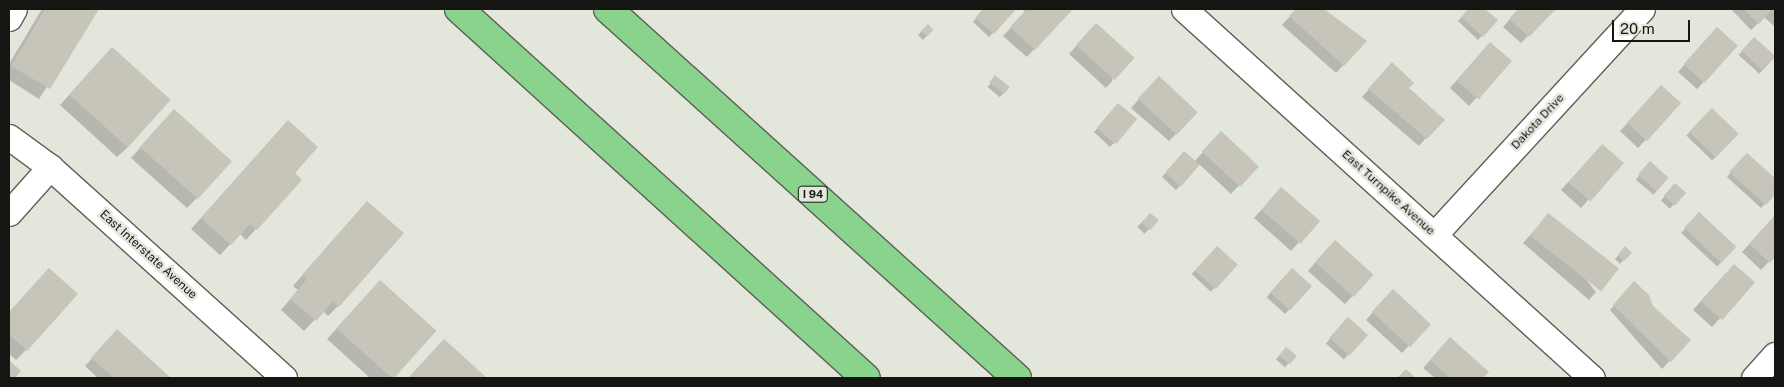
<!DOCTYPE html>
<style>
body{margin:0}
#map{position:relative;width:1784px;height:387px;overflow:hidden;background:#e3e6db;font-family:"Public Sans",sans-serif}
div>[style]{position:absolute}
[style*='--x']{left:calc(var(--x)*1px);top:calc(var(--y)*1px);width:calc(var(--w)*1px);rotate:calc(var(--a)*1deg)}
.shadow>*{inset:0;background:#0003;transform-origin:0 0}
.building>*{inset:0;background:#c7c4b9;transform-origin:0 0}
.roads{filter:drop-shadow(1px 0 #5e6157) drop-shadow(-1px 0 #5e6157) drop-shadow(0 1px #5e6157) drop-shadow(0 -1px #5e6157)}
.minor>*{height:25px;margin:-12.5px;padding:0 12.5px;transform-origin:12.5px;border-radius:12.5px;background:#fff}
.highway>*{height:28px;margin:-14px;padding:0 14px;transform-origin:14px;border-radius:14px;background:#89d38c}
span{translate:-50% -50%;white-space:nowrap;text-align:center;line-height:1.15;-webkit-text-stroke:5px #e3e6db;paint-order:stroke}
.shield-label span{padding:1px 4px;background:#e3e6db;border:1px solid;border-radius:4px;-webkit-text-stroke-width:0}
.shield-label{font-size:11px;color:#151612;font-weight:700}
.street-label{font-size:12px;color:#151612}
.frame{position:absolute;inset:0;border:10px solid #151612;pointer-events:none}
.scale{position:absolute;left:1612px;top:20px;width:78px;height:22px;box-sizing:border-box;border:2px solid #151612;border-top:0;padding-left:6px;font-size:15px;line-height:18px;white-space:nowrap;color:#151612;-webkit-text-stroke:4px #e3e6db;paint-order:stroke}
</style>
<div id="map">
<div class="shadow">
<div style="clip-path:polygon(42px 9px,97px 9px,39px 99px,9px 80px,9px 64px)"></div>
<div style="clip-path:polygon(984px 9px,1014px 9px,989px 37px,973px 22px)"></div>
<div style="clip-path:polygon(1022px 9px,1071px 9px,1027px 57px,1003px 36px,1025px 12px)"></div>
<div style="clip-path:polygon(1297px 9px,1322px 9px,1366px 41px,1336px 73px,1282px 25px)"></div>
<div style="clip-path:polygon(1469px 9px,1483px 9px,1496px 21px,1478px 40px,1458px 21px)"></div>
<div style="clip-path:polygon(1519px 9px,1554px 9px,1521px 43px,1503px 27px)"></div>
<div style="clip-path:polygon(1731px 9px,1775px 9px,1775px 27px,1764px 17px,1751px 30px)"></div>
<div style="clip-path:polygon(928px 25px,932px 30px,923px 40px,918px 35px)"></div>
<div style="clip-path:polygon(1088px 33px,1113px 80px,1106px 88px,1069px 54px)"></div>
<div style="clip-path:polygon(1710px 36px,1737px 46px,1697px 89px,1678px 72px)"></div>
<div style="left:1754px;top:38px;width:28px;height:23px;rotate:42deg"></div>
<div style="clip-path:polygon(1483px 51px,1510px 61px,1469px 106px,1450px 88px)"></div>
<div style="clip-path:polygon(102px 59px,128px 147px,117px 157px,60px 105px)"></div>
<div style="clip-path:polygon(1384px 72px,1407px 88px,1426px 138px,1419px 146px,1362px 97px)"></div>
<div style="left:996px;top:77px;width:16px;height:13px;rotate:40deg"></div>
<div style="clip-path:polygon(1151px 86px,1176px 134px,1169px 141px,1131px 108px)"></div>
<div style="clip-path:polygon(1654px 95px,1680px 103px,1638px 148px,1620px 131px)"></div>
<div style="clip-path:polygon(1114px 108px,1114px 143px,1110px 147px,1094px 132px)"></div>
<div style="left:1712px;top:109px;width:36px;height:37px;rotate:44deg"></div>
<div style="clip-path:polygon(164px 121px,197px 198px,187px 208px,131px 158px)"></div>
<div style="clip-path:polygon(278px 132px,293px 173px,301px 180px,246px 240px,240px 234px,220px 255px,191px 229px)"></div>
<div style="clip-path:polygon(1213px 141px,1257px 166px,1231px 194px,1199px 164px,1176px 190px,1162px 177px,1184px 153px,1194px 162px)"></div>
<div style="clip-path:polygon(1595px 153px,1588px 200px,1581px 208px,1561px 190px)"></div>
<div style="clip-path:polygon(1747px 154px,1775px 180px,1775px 193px,1761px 208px,1727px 177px)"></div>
<div style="left:1650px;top:163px;width:23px;height:22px;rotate:40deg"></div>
<div style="left:1675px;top:185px;width:12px;height:21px;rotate:42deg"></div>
<div style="clip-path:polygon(1274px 196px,1318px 221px,1291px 251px,1254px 218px)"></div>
<div style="clip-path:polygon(357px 213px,338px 306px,328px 316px,323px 311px,304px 331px,281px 310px,298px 290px,293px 286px)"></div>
<div style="left:1150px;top:214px;width:10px;height:18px;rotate:45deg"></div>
<div style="left:1699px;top:214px;width:49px;height:26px;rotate:43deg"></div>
<div style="clip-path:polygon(1775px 216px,1775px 255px,1761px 270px,1742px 252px)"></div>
<div style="clip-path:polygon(1541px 223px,1596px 292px,1589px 300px,1523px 243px)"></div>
<div style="left:1217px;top:247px;width:26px;height:37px;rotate:43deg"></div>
<div style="clip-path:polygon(1327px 249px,1372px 275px,1345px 304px,1308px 271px)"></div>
<div style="clip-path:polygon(1621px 252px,1630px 253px,1620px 264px,1615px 259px)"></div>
<div style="left:1292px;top:269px;width:25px;height:38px;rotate:42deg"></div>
<div style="clip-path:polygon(1726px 273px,1753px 283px,1712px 327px,1693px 310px)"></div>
<div style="clip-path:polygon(38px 280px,26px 350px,16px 360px,9px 354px,9px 313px)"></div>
<div style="clip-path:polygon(1630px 287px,1689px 340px,1662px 369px,1610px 310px)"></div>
<div style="clip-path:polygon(370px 292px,435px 331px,393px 378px,370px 378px,327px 339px)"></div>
<div style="clip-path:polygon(1385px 298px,1429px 324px,1402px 353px,1366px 320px)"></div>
<div style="left:1348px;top:319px;width:24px;height:33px;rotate:42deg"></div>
<div style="clip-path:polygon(117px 331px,170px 378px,98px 378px,85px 366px)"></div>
<div style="clip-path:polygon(444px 341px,485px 378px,409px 378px)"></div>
<div style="clip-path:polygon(1443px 346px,1487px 372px,1481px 378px,1435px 378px,1423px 368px)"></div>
<div style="left:1286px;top:348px;width:12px;height:15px;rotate:42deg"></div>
</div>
<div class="building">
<div style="clip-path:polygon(45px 9px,99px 9px,50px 89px,11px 66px)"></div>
<div style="clip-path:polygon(983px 9px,1016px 9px,994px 34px,975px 18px)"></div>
<div style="clip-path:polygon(1027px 9px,1073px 9px,1035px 50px,1010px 27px)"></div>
<div style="clip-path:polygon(1296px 9px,1324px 9px,1367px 41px,1344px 66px,1289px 16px)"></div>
<div style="clip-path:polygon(1468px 9px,1485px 9px,1498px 20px,1483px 37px,1461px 17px)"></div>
<div style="clip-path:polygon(1518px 9px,1556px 9px,1529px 37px,1509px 19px)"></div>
<div style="clip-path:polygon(1743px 9px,1775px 9px,1775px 13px,1772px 9px,1759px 24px)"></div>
<div style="left:1096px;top:23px;width:52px;height:30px;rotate:42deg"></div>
<div style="left:928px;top:24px;width:8px;height:10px;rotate:45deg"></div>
<div style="left:1717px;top:27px;width:28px;height:50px;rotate:42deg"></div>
<div style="left:1754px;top:37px;width:28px;height:19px;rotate:42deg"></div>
<div style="left:1490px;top:42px;width:29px;height:51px;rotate:41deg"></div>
<div style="left:112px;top:47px;width:79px;height:64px;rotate:42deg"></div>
<div style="clip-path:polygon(1392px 62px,1414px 83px,1409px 88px,1445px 120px,1427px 139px,1368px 89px)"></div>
<div style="left:995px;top:75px;width:19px;height:9px;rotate:39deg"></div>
<div style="left:1159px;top:76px;width:53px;height:31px;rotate:43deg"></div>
<div style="left:1661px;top:85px;width:27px;height:51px;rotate:42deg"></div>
<div style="left:1118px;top:103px;width:25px;height:33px;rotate:40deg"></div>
<div style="left:1712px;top:108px;width:37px;height:33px;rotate:44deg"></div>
<div style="left:174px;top:109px;width:78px;height:51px;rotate:42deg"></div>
<div style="clip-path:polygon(288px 120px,318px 147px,295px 173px,302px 180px,257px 230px,250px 224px,231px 245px,201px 218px)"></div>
<div style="left:1221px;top:131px;width:52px;height:28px;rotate:43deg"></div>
<div style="left:1602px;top:144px;width:29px;height:51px;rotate:41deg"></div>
<div style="left:1184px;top:151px;width:21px;height:29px;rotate:41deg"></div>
<div style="clip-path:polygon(1747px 153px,1775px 178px,1775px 195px,1766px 205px,1729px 172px)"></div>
<div style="left:1650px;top:161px;width:25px;height:18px;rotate:42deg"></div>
<div style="left:1675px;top:183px;width:15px;height:17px;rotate:42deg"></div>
<div style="left:1281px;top:187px;width:52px;height:30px;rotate:41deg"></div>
<div style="clip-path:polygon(367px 201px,404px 233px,339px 307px,333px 301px,316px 321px,290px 299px,307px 279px,302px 275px)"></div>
<div style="left:1699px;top:212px;width:51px;height:22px;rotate:43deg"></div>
<div style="left:1150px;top:213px;width:11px;height:13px;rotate:38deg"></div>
<div style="left:1548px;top:213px;width:90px;height:29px;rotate:38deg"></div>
<div style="clip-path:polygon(1775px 215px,1775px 257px,1770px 263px,1749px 244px)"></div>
<div style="left:1335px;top:240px;width:52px;height:30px;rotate:42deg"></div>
<div style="left:1217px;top:246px;width:28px;height:33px;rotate:42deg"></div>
<div style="clip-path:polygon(1625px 246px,1632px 253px,1624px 261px,1618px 255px)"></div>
<div style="left:1734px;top:264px;width:28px;height:50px;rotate:41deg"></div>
<div style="clip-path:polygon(49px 268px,78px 294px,27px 351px,9px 334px,9px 312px)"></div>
<div style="left:1292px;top:268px;width:27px;height:33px;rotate:42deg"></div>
<div style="left:380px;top:280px;width:76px;height:65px;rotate:42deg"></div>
<div style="clip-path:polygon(1634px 281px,1649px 295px,1653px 306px,1691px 340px,1671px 362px,1613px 305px)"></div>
<div style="left:1393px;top:289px;width:52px;height:31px;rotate:43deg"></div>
<div style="left:1348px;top:317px;width:27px;height:28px;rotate:42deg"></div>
<div style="clip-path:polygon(117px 329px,171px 378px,114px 378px,91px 358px)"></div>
<div style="clip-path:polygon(1450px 337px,1489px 372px,1483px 378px,1450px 378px,1430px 360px)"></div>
<div style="clip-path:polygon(444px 339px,487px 378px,408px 378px)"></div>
<div style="left:1286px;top:347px;width:14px;height:11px;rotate:39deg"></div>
<div style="clip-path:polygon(9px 360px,21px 371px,15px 378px,9px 378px)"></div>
<div style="clip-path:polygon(1406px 369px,1416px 378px,1397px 378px)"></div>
</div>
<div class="roads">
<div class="minor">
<div style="--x:1184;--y:9;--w:550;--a:42.13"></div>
<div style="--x:9;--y:18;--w:10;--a:-61"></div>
<div style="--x:9;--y:137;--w:51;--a:36.2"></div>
<div style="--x:50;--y:167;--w:315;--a:42"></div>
<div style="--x:9;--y:213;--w:62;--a:-48.3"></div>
<div style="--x:1434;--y:235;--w:307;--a:-47.4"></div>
<div style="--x:1754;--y:378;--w:31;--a:-48"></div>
</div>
<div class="highway">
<div style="--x:459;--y:9;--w:549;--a:42.2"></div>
<div style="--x:608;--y:9;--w:551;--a:42.06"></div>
</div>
</div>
<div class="shield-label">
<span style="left:813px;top:194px">I 94</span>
</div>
<div class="street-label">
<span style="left:1538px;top:122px;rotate:-47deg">Dakota Drive</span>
<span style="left:1388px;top:193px;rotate:42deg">East Turnpike Avenue</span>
<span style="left:148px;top:255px;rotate:42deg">East Interstate Avenue</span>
</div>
<div class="frame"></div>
<div class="scale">20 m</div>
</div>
